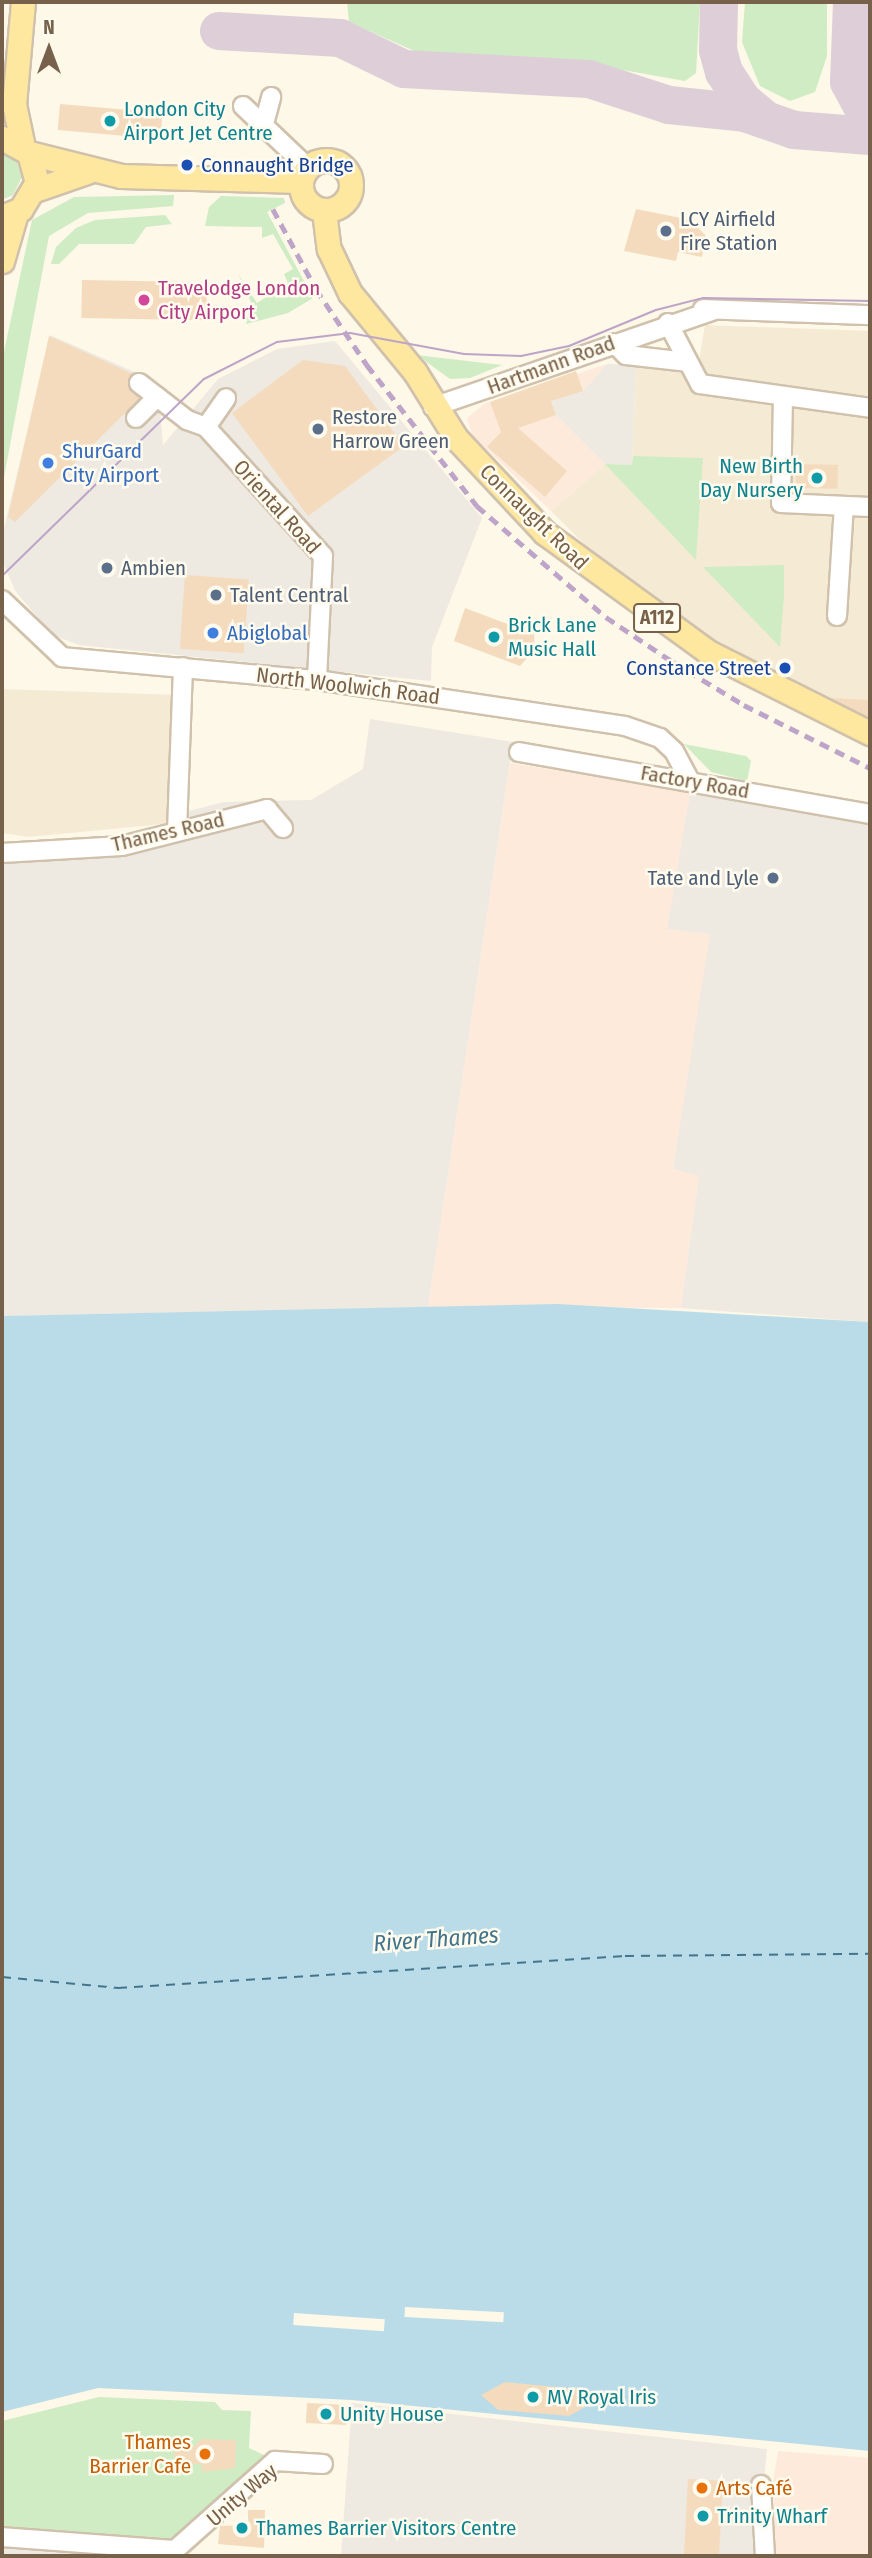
<!DOCTYPE html>
<meta charset="utf-8">
<style>
body{margin:0}
#map{position:relative;width:872px;height:2558px;overflow:hidden;background:#fdf8e7;font-family:"Fira Sans Condensed",sans-serif}
div>[style]{position:absolute}
[style*='--x']{left:calc(var(--x)*1px);top:calc(var(--y)*1px);width:calc(var(--w)*1px);rotate:calc(var(--a)*1deg)}
.residential>*{inset:0;background:#f5ebd5}
.commercial>*{inset:0;background:#feeadb}
.industrial>*{inset:0;background:#eee9e1}
.green>*{inset:0;background:#cfecc4}
.water>*{inset:0;background:#badbe8}
.pier>*{inset:0;background:#fdf8e7;transform-origin:0 0}
.ferry>*{height:2px;margin-top:-1px;transform-origin:0;background:repeating-linear-gradient(90deg,#42758c 0 9px,transparent 0 16px)}
.taxiway>*{height:38px;margin:-19px;padding:0 19px;transform-origin:19px;border-radius:19px;background:#ddced8}
.building>*{inset:0;background:#f4dbbd;transform-origin:0 0}
.roads{filter:drop-shadow(2px 0 #d0c1ac) drop-shadow(-2px 0 #d0c1ac) drop-shadow(0 2px #d0c1ac) drop-shadow(0 -2px #d0c1ac)}
.minor>*{height:18px;margin:-9px;padding:0 9px;transform-origin:9px;border-radius:9px;background:#fff}
.major>*{height:23px;margin:-11.5px;padding:0 11.5px;transform-origin:11.5px;border-radius:11.5px;background:#fee79e}
.major>.ring{margin:-11.5px;padding:0;box-sizing:content-box;background:none;border:23px solid #fee79e;border-radius:50%}
.tram>*{height:2px;margin:-1px;padding:0 1px;transform-origin:1px;border-radius:1px;background:#bda4c8}
.rail>*{height:4.5px;margin-top:-2.25px;transform-origin:0;background:repeating-linear-gradient(90deg,#bda4c8 0 10px,transparent 0 17px)}
.dots>*{width:19px;height:19px;translate:-50% -50%;box-sizing:border-box;border:4px solid #fffbee;border-radius:50%}
span{translate:-50% -50%;white-space:nowrap;text-align:center;line-height:1.15;-webkit-text-stroke:5px #fffbee;paint-order:stroke}
.shield-label span{padding:2px 5px;background:#fffbee;border:2px solid;border-radius:5px;-webkit-text-stroke-width:0}
.shield-label{font-size:19px;color:#78614a;font-weight:700}
.culture-label{font-size:21px;color:#0d838f}
.left{translate:0 -50%;text-align:left}
.right{translate:-100% -50%;text-align:right}
.transit-label{font-size:21px;color:#164399}
.service-label{font-size:21px;color:#4e5e75}
.hotel-label{font-size:21px;color:#b23c85}
.street-label{font-size:21px;color:#78614a}
.shop-label{font-size:21px;color:#366cbe}
.food-label{font-size:21px;color:#c56008}
.water-label{font-size:23px;color:#42758c;font-style:italic}
.frame{position:absolute;inset:0;border:4px solid #78614a;pointer-events:none}
.north{position:absolute;left:14px;top:14px;width:70px;height:70px;-webkit-text-stroke:5px #fffbee;paint-order:stroke;rotate:0deg;font-size:19px;font-weight:700;line-height:28px;text-align:center;color:#78614a}
.north::after{content:'';display:block;margin:auto;width:24px;height:32px;background:#78614a;clip-path:polygon(50% 0,100% 100%,50% 72%,0 100%)}
</style>
<div id="map">
<div class="residential">
<div style="clip-path:polygon(705px 325px,870px 331px,870px 718px,744px 662px,611px 571px,551px 511px,605px 464px,632px 465px,636px 365px,698px 366px)"></div>
<div style="clip-path:polygon(2px 689px,178px 695px,173px 823px,29px 837px,2px 833px)"></div>
</div>
<div class="commercial">
<div style="clip-path:polygon(607px 364px,583px 391px,551px 402px,556px 415px,605px 464px,551px 511px,472px 435px,467px 418px,484px 404px)"></div>
<div style="clip-path:polygon(510px 763px,690px 792px,667px 929px,711px 934px,673px 1169px,699px 1176px,681px 1308px,428px 1307px)"></div>
<div style="clip-path:polygon(778px 2451px,870px 2458px,870px 2556px,776px 2556px,773px 2482px)"></div>
</div>
<div class="industrial">
<div style="clip-path:polygon(50px 335px,137px 373px,158px 388px,163px 445px,218px 379px,277px 349px,335px 341px,482px 518px,432px 647px,431px 681px,79px 645px,53px 635px,16px 592px,2px 561px,2px 537px)"></div>
<div style="clip-path:polygon(607px 364px,636px 365px,632px 465px,605px 464px,556px 415px,551px 401px,583px 391px)"></div>
<div style="clip-path:polygon(370px 719px,513px 742px,428px 1307px,2px 1316px,2px 857px,88px 854px,173px 823px,181px 813px,224px 802px,311px 800px,363px 769px)"></div>
<div style="clip-path:polygon(690px 792px,870px 825px,870px 1322px,681px 1308px,699px 1176px,673px 1169px,710px 934px,667px 929px)"></div>
<div style="clip-path:polygon(352px 2403px,767px 2449px,764px 2479px,751px 2479px,758px 2556px,341px 2556px)"></div>
<div style="clip-path:polygon(25px 2545px,94px 2550px,94px 2556px,2px 2556px,2px 2547px)"></div>
</div>
<div class="green">
<div style="clip-path:polygon(347px 2px,700px 4px,696px 73px,685px 81px,583px 63px,419px 53px,349px 22px)"></div>
<div style="clip-path:polygon(745px 2px,827px 2px,827px 56px,815px 92px,790px 101px,760px 86px,742px 42px)"></div>
<div style="clip-path:polygon(2px 151px,16px 159px,22px 177px,13px 195px,2px 200px)"></div>
<div style="clip-path:polygon(174px 195px,173px 206px,88px 213px,49px 236px,2px 488px,2px 361px,32px 220px,74px 197px)"></div>
<div style="clip-path:polygon(221px 196px,284px 198px,285px 203px,267px 212px,313px 298px,288px 313px,246px 324px,251px 302px,238px 274px,257px 303px,288px 283px,284px 274px,293px 269px,273px 234px,262px 238px,262px 227px,205px 226px,209px 207px)"></div>
<div style="clip-path:polygon(165px 215px,172px 224px,146px 227px,134px 244px,79px 244px,59px 264px,51px 264px,56px 247px,76px 228px,95px 220px)"></div>
<div style="clip-path:polygon(417px 355px,433px 357px,502px 365px,470px 378px,450px 379px)"></div>
<div style="clip-path:polygon(633px 456px,703px 458px,696px 560px,605px 464px,632px 465px)"></div>
<div style="clip-path:polygon(784px 565px,784px 595px,780px 647px,703px 567px)"></div>
<div style="clip-path:polygon(684px 744px,746px 756px,751px 761px,747px 781px,711px 772px)"></div>
<div style="clip-path:polygon(99px 2397px,215px 2402px,222px 2410px,251px 2411px,249px 2448px,268px 2457px,176px 2542px,2px 2530px,2px 2421px)"></div>
</div>
<div class="water">
<div style="clip-path:polygon(558px 1304px,870px 1322px,870px 2451px,352px 2400px,98px 2388px,2px 2412px,2px 1316px)"></div>
</div>
<div class="pier">
<div style="left:405px;top:2307px;width:99px;height:10px;rotate:3deg"></div>
<div style="left:294px;top:2313px;width:91px;height:12px;rotate:4deg"></div>
</div>
<div class="ferry">
<div style="--x:2;--y:1977;--w:117;--a:5.4"></div>
<div style="--x:118;--y:1988;--w:508;--a:-3.61"></div>
<div style="--x:625;--y:1956;--w:245;--a:-0.5"></div>
</div>
<div class="taxiway">
<div style="--x:719;--y:2;--w:48;--a:91.2"></div>
<div style="--x:718;--y:50;--w:23;--a:75"></div>
<div style="--x:724;--y:72;--w:33;--a:57"></div>
<div style="--x:742;--y:100;--w:30;--a:40"></div>
<div style="--x:852;--y:2;--w:80;--a:92.1"></div>
<div style="--x:849;--y:82;--w:44;--a:61.7"></div>
<div style="--x:219;--y:31;--w:121;--a:3.3"></div>
<div style="--x:340;--y:38;--w:71;--a:25.8"></div>
<div style="--x:404;--y:69;--w:185;--a:3.1"></div>
<div style="--x:589;--y:79;--w:84;--a:18"></div>
<div style="--x:669;--y:105;--w:76;--a:6"></div>
<div style="--x:745;--y:113;--w:52;--a:19.1"></div>
<div style="--x:794;--y:130;--w:76;--a:4.5"></div>
</div>
<div class="building">
<div style="left:60px;top:104px;width:103px;height:26px;rotate:5deg"></div>
<div style="clip-path:polygon(636px 209px,691px 220px,706px 236px,702px 257px,678px 252px,676px 261px,624px 251px)"></div>
<div style="left:82px;top:280px;width:125px;height:38px;rotate:1deg"></div>
<div style="clip-path:polygon(49px 336px,133px 374px,128px 387px,140px 398px,15px 522px,8px 517px)"></div>
<div style="clip-path:polygon(303px 360px,345px 366px,404px 446px,308px 516px,232px 413px)"></div>
<div style="clip-path:polygon(576px 371px,583px 391px,551px 401px,556px 415px,518px 428px,567px 471px,545px 497px,487px 447px,501px 432px,490px 402px)"></div>
<div style="left:796px;top:464px;width:42px;height:24px;rotate:1deg"></div>
<div style="left:185px;top:575px;width:64px;height:74px;rotate:4deg"></div>
<div style="clip-path:polygon(465px 608px,534px 634px,535px 649px,520px 666px,454px 641px)"></div>
<div style="clip-path:polygon(831px 698px,870px 700px,870px 717px,867px 716px)"></div>
<div style="clip-path:polygon(505px 2382px,577px 2389px,585px 2407px,569px 2416px,498px 2410px,481px 2395px)"></div>
<div style="left:307px;top:2403px;width:40px;height:20px;rotate:3deg"></div>
<div style="clip-path:polygon(201px 2439px,236px 2440px,235px 2468px,203px 2472px,201px 2464px,174px 2463px,175px 2445px,195px 2446px)"></div>
<div style="left:688px;top:2479px;width:35px;height:77px;rotate:3deg"></div>
<div style="clip-path:polygon(248px 2510px,265px 2510px,264px 2548px,218px 2544px,220px 2526px,248px 2525px)"></div>
</div>
<div class="roads">
<div class="minor">
<div style="--x:243;--y:106;--w:90;--a:43.6"></div>
<div style="--x:264;--y:124;--w:28;--a:-75"></div>
<div style="--x:703;--y:309;--w:167;--a:2.1"></div>
<div style="--x:668;--y:323;--w:69;--a:62.3"></div>
<div style="--x:700;--y:384;--w:172;--a:8"></div>
<div style="--x:614;--y:343;--w:17;--a:45"></div>
<div style="--x:626;--y:355;--w:61;--a:6.5"></div>
<div style="--x:139;--y:383;--w:61;--a:37.6"></div>
<div style="--x:187;--y:420;--w:20;--a:20"></div>
<div style="--x:206;--y:427;--w:174;--a:47.8"></div>
<div style="--x:323;--y:556;--w:124;--a:92.8"></div>
<div style="--x:783;--y:397;--w:106;--a:91.1"></div>
<div style="--x:781;--y:503;--w:89;--a:2.6"></div>
<div style="--x:433;--y:407;--w:295;--a:-19"></div>
<div style="--x:136;--y:418;--w:30;--a:-45"></div>
<div style="--x:206;--y:427;--w:35;--a:-55"></div>
<div style="--x:2;--y:600;--w:83;--a:43.5"></div>
<div style="--x:62;--y:657;--w:256;--a:5.2"></div>
<div style="--x:317;--y:680;--w:311;--a:8.5"></div>
<div style="--x:625;--y:726;--w:37;--a:19"></div>
<div style="--x:660;--y:738;--w:19;--a:43"></div>
<div style="--x:674;--y:751;--w:34;--a:62"></div>
<div style="--x:837;--y:616;--w:110;--a:-86.4"></div>
<div style="--x:519;--y:752;--w:356;--a:10"></div>
<div style="--x:177;--y:831;--w:164;--a:-87.9"></div>
<div style="--x:2;--y:853;--w:120;--a:-3.3"></div>
<div style="--x:122;--y:846;--w:150;--a:-14.3"></div>
<div style="--x:267;--y:809;--w:25;--a:50"></div>
<div style="--x:761;--y:2485;--w:71;--a:86.8"></div>
<div style="--x:2;--y:2537;--w:173;--a:4.3"></div>
<div style="--x:175;--y:2550;--w:134;--a:-41.7"></div>
<div style="--x:275;--y:2461;--w:48;--a:3.6"></div>
</div>
<div class="major">
<div style="--x:23;--y:2;--w:102;--a:95"></div>
<div style="--x:14;--y:104;--w:44;--a:78.2"></div>
<div style="--x:2;--y:138;--w:31;--a:29"></div>
<div style="--x:29;--y:153;--w:30;--a:75"></div>
<div style="--x:37;--y:182;--w:31;--a:121"></div>
<div style="--x:21;--y:209;--w:21;--a:157"></div>
<div style="--x:29;--y:153;--w:95;--a:14"></div>
<div style="--x:121;--y:176;--w:180;--a:1.6"></div>
<div class="ring" style="left:301px;top:160px;width:27px;height:27px"></div>
<div style="--x:35;--y:190;--w:55;--a:-19.1"></div>
<div style="--x:324;--y:211;--w:38;--a:83"></div>
<div style="--x:329;--y:249;--w:49;--a:64.5"></div>
<div style="--x:350;--y:293;--w:102;--a:50.6"></div>
<div style="--x:415;--y:372;--w:78;--a:58.2"></div>
<div style="--x:456;--y:438;--w:130;--a:46.9"></div>
<div style="--x:545;--y:533;--w:202;--a:36.1"></div>
<div style="--x:708;--y:652;--w:181;--a:26.6"></div>
<div style="--x:2;--y:261;--w:50;--a:-73.7"></div>
</div>
</div>
<div class="tram">
<div style="--x:2;--y:576;--w:282;--a:-44.3"></div>
<div style="--x:204;--y:379;--w:82;--a:-26.9"></div>
<div style="--x:277;--y:342;--w:74;--a:-7"></div>
<div style="--x:350;--y:333;--w:116;--a:10.4"></div>
<div style="--x:464;--y:354;--w:57;--a:2"></div>
<div style="--x:521;--y:356;--w:49;--a:-11.8"></div>
<div style="--x:569;--y:346;--w:94;--a:-22.5"></div>
<div style="--x:656;--y:310;--w:49;--a:-14.3"></div>
<div style="--x:703;--y:298;--w:167;--a:1"></div>
</div>
<div class="rail">
<div style="--x:273;--y:209;--w:91;--a:61.7"></div>
<div style="--x:316;--y:289;--w:92;--a:56.1"></div>
<div style="--x:367;--y:365;--w:179;--a:52"></div>
<div style="--x:477;--y:506;--w:170;--a:40.7"></div>
<div style="--x:606;--y:617;--w:81;--a:33.9"></div>
<div style="--x:673;--y:662;--w:83;--a:31.2"></div>
<div style="--x:744;--y:705;--w:141;--a:26.6"></div>
</div>
<div class="dots">
<div style="left:110px;top:121px;background:#0f9aa8"></div>
<div style="left:187px;top:165px;background:#1a4fb4"></div>
<div style="left:666px;top:231px;background:#5c6f8a"></div>
<div style="left:144px;top:300px;background:#d1479c"></div>
<div style="left:318px;top:429px;background:#5c6f8a"></div>
<div style="left:48px;top:463px;background:#3f7fe0"></div>
<div style="left:817px;top:478px;background:#0f9aa8"></div>
<div style="left:107px;top:568px;background:#5c6f8a"></div>
<div style="left:216px;top:595px;background:#5c6f8a"></div>
<div style="left:213px;top:633px;background:#3f7fe0"></div>
<div style="left:494px;top:637px;background:#0f9aa8"></div>
<div style="left:785px;top:668px;background:#1a4fb4"></div>
<div style="left:773px;top:878px;background:#5c6f8a"></div>
<div style="left:533px;top:2397px;background:#0f9aa8"></div>
<div style="left:326px;top:2414px;background:#0f9aa8"></div>
<div style="left:205px;top:2454px;background:#e8710a"></div>
<div style="left:702px;top:2488px;background:#e8710a"></div>
<div style="left:703px;top:2516px;background:#0f9aa8"></div>
<div style="left:242px;top:2528px;background:#0f9aa8"></div>
</div>
<div class="shield-label">
<span style="left:657px;top:618px">A112</span>
</div>
<div class="culture-label">
<span class="left" style="left:124px;top:121px">London City<br>Airport Jet Centre</span>
<span class="right" style="left:803px;top:478px">New Birth<br>Day Nursery</span>
<span class="left" style="left:508px;top:637px">Brick Lane<br>Music Hall</span>
<span class="left" style="left:547px;top:2397px">MV Royal Iris</span>
<span class="left" style="left:340px;top:2414px">Unity House</span>
<span class="left" style="left:717px;top:2516px">Trinity Wharf</span>
<span class="left" style="left:256px;top:2528px">Thames Barrier Visitors Centre</span>
</div>
<div class="transit-label">
<span class="left" style="left:201px;top:165px">Connaught Bridge</span>
<span class="right" style="left:771px;top:668px">Constance Street</span>
</div>
<div class="service-label">
<span class="left" style="left:680px;top:231px">LCY Airfield<br>Fire Station</span>
<span class="left" style="left:332px;top:429px">Restore<br>Harrow Green</span>
<span class="left" style="left:121px;top:568px">Ambien</span>
<span class="left" style="left:230px;top:595px">Talent Central</span>
<span class="right" style="left:759px;top:878px">Tate and Lyle</span>
</div>
<div class="hotel-label">
<span class="left" style="left:158px;top:300px">Travelodge London<br>City Airport</span>
</div>
<div class="street-label">
<span style="left:551px;top:365px;rotate:-20deg">Hartmann Road</span>
<span style="left:277px;top:507px;rotate:48deg">Oriental Road</span>
<span style="left:534px;top:517px;rotate:44deg">Connaught Road</span>
<span style="left:348px;top:686px;rotate:7deg">North Woolwich Road</span>
<span style="left:695px;top:782px;rotate:10deg">Factory Road</span>
<span style="left:168px;top:832px;rotate:-13deg">Thames Road</span>
<span style="left:242px;top:2495px;rotate:-40deg">Unity Way</span>
</div>
<div class="shop-label">
<span class="left" style="left:62px;top:463px">ShurGard<br>City Airport</span>
<span class="left" style="left:227px;top:633px">Abiglobal</span>
</div>
<div class="food-label">
<span class="right" style="left:191px;top:2454px">Thames<br>Barrier Cafe</span>
<span class="left" style="left:716px;top:2488px">Arts Café</span>
</div>
<div class="water-label">
<span style="left:436px;top:1939px;rotate:-4deg">River Thames</span>
</div>
<div class="frame"></div>
<div class="north">N</div>
</div>
